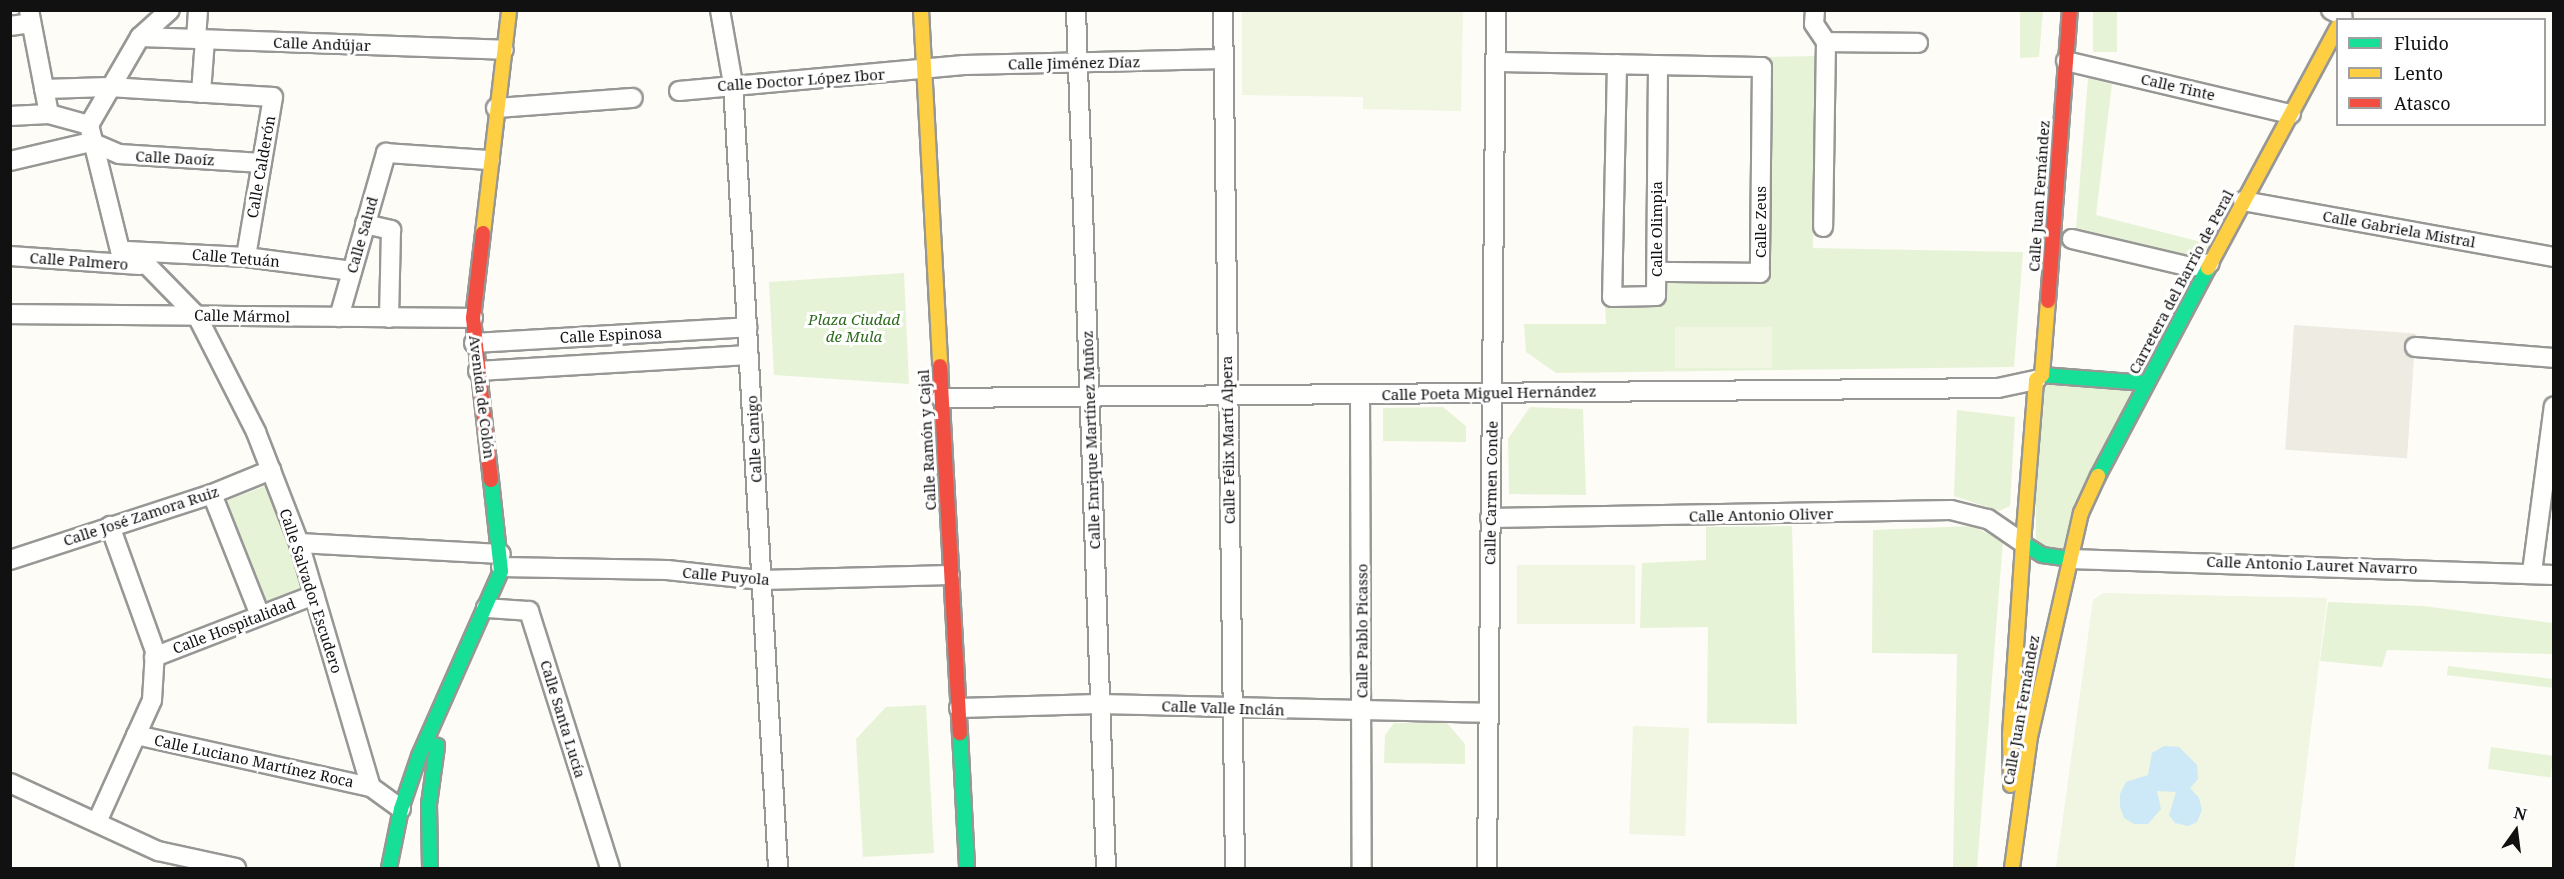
<!DOCTYPE html>
<meta charset="utf-8">
<style>
body{margin:0}
#map{position:relative;width:2564px;height:879px;overflow:hidden;background:#fdfcf7;font-family:"Noto Serif",serif}
div>[style]{position:absolute}
[style*='--x']{left:calc(var(--x)*1px);top:calc(var(--y)*1px);width:calc(var(--w)*1px);rotate:calc(var(--a)*1deg)}
.green>*{inset:0;background:#e7f3d7;transform-origin:0 0}
.pitch>*{inset:0;background:#f0f6e1;transform-origin:0 0}
.plaza>*{inset:0;background:#edebe2;transform-origin:0 0}
.water>*{inset:0;background:#cde8f7}
.roads{filter:drop-shadow(2px 0 #979795) drop-shadow(-2px 0 #979795) drop-shadow(0 2px #979795) drop-shadow(0 -2px #979795)}
.street>*{height:18px;margin:-9px;padding:0 9px;transform-origin:9px;border-radius:9px;background:#fffffe}
.fast>*{height:14px;margin:-7px;padding:0 7px;transform-origin:7px;border-radius:7px;background:#16e098}
.slow>*{height:14px;margin:-7px;padding:0 7px;transform-origin:7px;border-radius:7px;background:#ffcf43}
.jam>*{height:14px;margin:-7px;padding:0 7px;transform-origin:7px;border-radius:7px;background:#f24e42}
span{translate:-50% -50%;white-space:nowrap;text-align:center;line-height:1.15;-webkit-text-stroke:6px #fff;paint-order:stroke}
.street-label{font-size:15px;color:#111}
.park-label{font-size:15px;color:#2f6b1f;font-style:italic}
.frame{position:absolute;inset:0;border:12px solid #111;pointer-events:none}
.legend{position:absolute;left:2336px;top:18px;width:210px;height:108px;box-sizing:border-box;background:#fff;border:2px solid #a0a0a0;margin:0;padding:8px 10px;list-style:none;font-size:18px;color:#111}
.legend li{display:flex;align-items:center;gap:12px;height:30px}
.legend b{width:30px;border:2px solid #a0a0a0}
.north{position:absolute;left:2486px;top:801px;width:60px;height:60px;-webkit-text-stroke:4px #fff;paint-order:stroke;rotate:14deg;font-size:16px;font-weight:700;line-height:24px;text-align:center;color:#111}
.north::after{content:'';display:block;margin:auto;width:21px;height:27px;background:#111;clip-path:polygon(50% 0,100% 100%,50% 72%,0 100%)}
</style>
<div id="map">
<div class="green">
<div style="clip-path:polygon(2020px 11px,2043px 11px,2039px 57px,2020px 58px)"></div>
<div style="left:2093px;top:11px;width:24px;height:41px"></div>
<div style="clip-path:polygon(1816px 56px,1813px 248px,2023px 252px,2014px 367px,1556px 373px,1526px 352px,1524px 324px,1606px 324px,1605px 304px,1665px 304px,1665px 275px,1764px 275px,1767px 57px)"></div>
<div style="clip-path:polygon(2088px 78px,2112px 84px,2096px 215px,2209px 244px,2193px 274px,2075px 242px)"></div>
<div style="clip-path:polygon(904px 273px,909px 384px,774px 375px,769px 282px)"></div>
<div style="clip-path:polygon(2036px 380px,2145px 383px,2070px 559px,2036px 552px)"></div>
<div style="clip-path:polygon(1443px 407px,1466px 426px,1466px 442px,1383px 441px,1383px 408px)"></div>
<div style="clip-path:polygon(1530px 407px,1583px 409px,1586px 495px,1509px 494px,1508px 439px)"></div>
<div style="clip-path:polygon(1957px 410px,2015px 417px,2010px 506px,1999px 511px,1954px 496px)"></div>
<div style="left:268px;top:485px;width:112px;height:44px;rotate:69deg"></div>
<div style="clip-path:polygon(1792px 526px,1797px 724px,1707px 723px,1708px 627px,1640px 628px,1642px 563px,1706px 560px,1706px 527px)"></div>
<div style="clip-path:polygon(1972px 526px,2003px 541px,1977px 868px,1953px 868px,1957px 654px,1872px 653px,1873px 530px)"></div>
<div style="clip-path:polygon(2328px 602px,2423px 606px,2553px 623px,2553px 654px,2387px 650px,2382px 667px,2320px 661px)"></div>
<div style="left:2448px;top:666px;width:106px;height:9px;rotate:7deg"></div>
<div style="clip-path:polygon(926px 705px,934px 853px,863px 857px,856px 739px,886px 707px)"></div>
<div style="clip-path:polygon(1394px 723px,1447px 723px,1465px 744px,1465px 764px,1384px 763px,1385px 735px)"></div>
<div style="left:2491px;top:747px;width:63px;height:22px;rotate:8deg"></div>
</div>
<div class="pitch">
<div style="clip-path:polygon(1242px 11px,1463px 11px,1461px 111px,1363px 109px,1363px 97px,1242px 95px)"></div>
<div style="left:1675px;top:327px;width:97px;height:41px"></div>
<div style="left:1635px;top:565px;width:59px;height:118px;rotate:90deg"></div>
<div style="clip-path:polygon(2103px 593px,2327px 598px,2294px 868px,2056px 868px,2093px 600px)"></div>
<div style="left:1633px;top:726px;width:56px;height:108px;rotate:2deg"></div>
</div>
<div class="plaza">
<div style="left:2294px;top:325px;width:122px;height:125px;rotate:4deg"></div>
</div>
<div class="water">
<div style="clip-path:polygon(2164px 746px,2179px 747px,2197px 765px,2198px 779px,2190px 788px,2199px 798px,2202px 810px,2197px 822px,2188px 826px,2175px 823px,2169px 815px,2176px 792px,2157px 791px,2161px 809px,2148px 824px,2134px 824px,2124px 818px,2120px 807px,2120px 794px,2126px 782px,2148px 775px,2152px 753px)"></div>
</div>
<div class="roads">
<div class="street">
<div style="--x:29;--y:10;--w:106;--a:79.1"></div>
<div style="--x:49;--y:114;--w:41;--a:15.4"></div>
<div style="--x:720;--y:10;--w:75;--a:80"></div>
<div style="--x:733;--y:84;--w:785;--a:86.71"></div>
<div style="--x:1076;--y:10;--w:859;--a:88"></div>
<div style="--x:1223;--y:10;--w:858;--a:89.2"></div>
<div style="--x:1815;--y:10;--w:14;--a:94"></div>
<div style="--x:1814;--y:24;--w:22;--a:56"></div>
<div style="--x:1826;--y:42;--w:185;--a:90.9"></div>
<div style="--x:2331;--y:10;--w:13;--a:27"></div>
<div style="--x:10;--y:26;--w:21;--a:-8"></div>
<div style="--x:140;--y:37;--w:364;--a:2"></div>
<div style="--x:196;--y:39;--w:29;--a:-86"></div>
<div style="--x:1826;--y:42;--w:92;--a:0.6"></div>
<div style="--x:2066;--y:61;--w:231;--a:13.3"></div>
<div style="--x:1495;--y:62;--w:267;--a:1.1"></div>
<div style="--x:1762;--y:67;--w:206;--a:90.6"></div>
<div style="--x:1760;--y:273;--w:103;--a:-179.4"></div>
<div style="--x:1617;--y:64;--w:233;--a:91.2"></div>
<div style="--x:1612;--y:297;--w:44;--a:-1.3"></div>
<div style="--x:1656;--y:296;--w:231;--a:-89.5"></div>
<div style="--x:44;--y:89;--w:65;--a:-1.8"></div>
<div style="--x:109;--y:87;--w:164;--a:3.5"></div>
<div style="--x:273;--y:97;--w:162;--a:99.6"></div>
<div style="--x:679;--y:91;--w:286;--a:-5.2"></div>
<div style="--x:964;--y:65;--w:260;--a:-1.3"></div>
<div style="--x:201;--y:93;--w:53;--a:-85.7"></div>
<div style="--x:496;--y:108;--w:137;--a:-4.2"></div>
<div style="--x:10;--y:116;--w:39;--a:-3"></div>
<div style="--x:89;--y:125;--w:129;--a:76.1"></div>
<div style="--x:120;--y:250;--w:31;--a:29"></div>
<div style="--x:147;--y:265;--w:71;--a:45.6"></div>
<div style="--x:197;--y:316;--w:130;--a:63"></div>
<div style="--x:256;--y:432;--w:119;--a:68.8"></div>
<div style="--x:299;--y:543;--w:254;--a:73.6"></div>
<div style="--x:89;--y:125;--w:102;--a:-59.9"></div>
<div style="--x:140;--y:37;--w:40;--a:-42"></div>
<div style="--x:10;--y:161;--w:83;--a:-13.2"></div>
<div style="--x:91;--y:142;--w:30;--a:23"></div>
<div style="--x:119;--y:154;--w:143;--a:3.6"></div>
<div style="--x:2243;--y:201;--w:316;--a:10.2"></div>
<div style="--x:365;--y:224;--w:27;--a:13"></div>
<div style="--x:391;--y:230;--w:88;--a:91.3"></div>
<div style="--x:2072;--y:239;--w:121;--a:13.3"></div>
<div style="--x:2190;--y:267;--w:20;--a:-11"></div>
<div style="--x:127;--y:251;--w:119;--a:2.9"></div>
<div style="--x:246;--y:257;--w:107;--a:7.5"></div>
<div style="--x:10;--y:256;--w:130;--a:4"></div>
<div style="--x:10;--y:314;--w:463;--a:0.5"></div>
<div style="--x:339;--y:317;--w:171;--a:-74"></div>
<div style="--x:386;--y:153;--w:104;--a:3.9"></div>
<div style="--x:474;--y:343;--w:274;--a:-3.3"></div>
<div style="--x:2415;--y:347;--w:139;--a:4.5"></div>
<div style="--x:478;--y:371;--w:271;--a:-3.4"></div>
<div style="--x:1360;--y:394;--w:474;--a:89.8"></div>
<div style="--x:941;--y:398;--w:1057;--a:-0.54"></div>
<div style="--x:1998;--y:388;--w:39;--a:-12"></div>
<div style="--x:212;--y:494;--w:130;--a:68.4"></div>
<div style="--x:1490;--y:518;--w:461;--a:-1"></div>
<div style="--x:1951;--y:510;--w:38;--a:14"></div>
<div style="--x:1988;--y:519;--w:42;--a:34.4"></div>
<div style="--x:299;--y:543;--w:202;--a:3.1"></div>
<div style="--x:2070;--y:559;--w:484;--a:1.9"></div>
<div style="--x:10;--y:560;--w:213;--a:-18.1"></div>
<div style="--x:212;--y:494;--w:64;--a:-22.1"></div>
<div style="--x:501;--y:567;--w:166;--a:1"></div>
<div style="--x:667;--y:570;--w:95;--a:6.1"></div>
<div style="--x:761;--y:580;--w:189;--a:-1.5"></div>
<div style="--x:2532;--y:572;--w:167;--a:-82.5"></div>
<div style="--x:486;--y:608;--w:43;--a:4"></div>
<div style="--x:529;--y:611;--w:269;--a:72.5"></div>
<div style="--x:154;--y:657;--w:172;--a:-21.2"></div>
<div style="--x:959;--y:708;--w:140;--a:-1.6"></div>
<div style="--x:1099;--y:704;--w:389;--a:1.3"></div>
<div style="--x:136;--y:735;--w:241;--a:12.5"></div>
<div style="--x:371;--y:787;--w:37;--a:36"></div>
<div style="--x:10;--y:783;--w:163;--a:24.7"></div>
<div style="--x:158;--y:851;--w:80;--a:12.3"></div>
<div style="--x:97;--y:822;--w:134;--a:-65.7"></div>
<div style="--x:152;--y:700;--w:49;--a:-86.5"></div>
<div style="--x:155;--y:651;--w:133;--a:-109.8"></div>
<div style="--x:1487;--y:868;--w:858;--a:-89.4"></div>
</div>
<div class="fast">
<div style="--x:2042;--y:375;--w:103;--a:4.4"></div>
<div style="--x:2098;--y:476;--w:235;--a:-62.1"></div>
<div style="--x:2023;--y:543;--w:22;--a:32"></div>
<div style="--x:2042;--y:555;--w:28;--a:8"></div>
<div style="--x:960;--y:733;--w:135;--a:87"></div>
<div style="--x:389;--y:868;--w:60;--a:-78.5"></div>
<div style="--x:401;--y:809;--w:56;--a:-71.2"></div>
<div style="--x:419;--y:756;--w:202;--a:-66.1"></div>
<div style="--x:501;--y:571;--w:92;--a:-96.3"></div>
<div style="--x:430;--y:868;--w:64;--a:-90.9"></div>
<div style="--x:429;--y:804;--w:59;--a:-82.1"></div>
</div>
<div class="slow">
<div style="--x:921;--y:10;--w:357;--a:86.9"></div>
<div style="--x:483;--y:233;--w:225;--a:-83.3"></div>
<div style="--x:2208;--y:268;--w:274;--a:-61.7"></div>
<div style="--x:2011;--y:785;--w:50;--a:-91.1"></div>
<div style="--x:2010;--y:735;--w:192;--a:-86.1"></div>
<div style="--x:2023;--y:543;--w:164;--a:-85.4"></div>
<div style="--x:2036;--y:380;--w:8;--a:-40"></div>
<div style="--x:2042;--y:375;--w:74;--a:-85.4"></div>
<div style="--x:2012;--y:868;--w:132;--a:-82.2"></div>
<div style="--x:2030;--y:737;--w:230;--a:-77.2"></div>
<div style="--x:2081;--y:513;--w:41;--a:-65.3"></div>
</div>
<div class="jam">
<div style="--x:483;--y:233;--w:86;--a:96.7"></div>
<div style="--x:473;--y:318;--w:163;--a:83.7"></div>
<div style="--x:2048;--y:301;--w:292;--a:-85.7"></div>
<div style="--x:940;--y:366;--w:368;--a:86.9"></div>
</div>
</div>
<div class="street-label">
<span style="left:322px;top:44px;rotate:2deg">Calle Andújar</span>
<span style="left:1074px;top:63px;rotate:-1deg">Calle Jiménez Díaz</span>
<span style="left:801px;top:80px;rotate:-4deg">Calle Doctor López Ibor</span>
<span style="left:2178px;top:87px;rotate:13deg">Calle Tinte</span>
<span style="left:175px;top:158px;rotate:3deg">Calle Daoíz</span>
<span style="left:261px;top:167px;rotate:-80deg">Calle Calderón</span>
<span style="left:2039px;top:196px;rotate:-86deg">Calle Juan Fernández</span>
<span style="left:1761px;top:222px;rotate:-90deg">Calle Zeus</span>
<span style="left:1657px;top:229px;rotate:-90deg">Calle Olimpia</span>
<span style="left:2399px;top:229px;rotate:10deg">Calle Gabriela Mistral</span>
<span style="left:362px;top:235px;rotate:-74deg">Calle Salud</span>
<span style="left:236px;top:258px;rotate:5deg">Calle Tetuán</span>
<span style="left:79px;top:261px;rotate:4deg">Calle Palmero</span>
<span style="left:2181px;top:282px;rotate:-62deg">Carretera del Barrio de Peral</span>
<span style="left:242px;top:316px;rotate:1deg">Calle Mármol</span>
<span style="left:611px;top:335px;rotate:-3deg">Calle Espinosa</span>
<span style="left:1489px;top:393px;rotate:-1deg">Calle Poeta Miguel Hernández</span>
<span style="left:482px;top:397px;rotate:83deg">Avenida de Colón</span>
<span style="left:754px;top:439px;rotate:-93deg">Calle Canigo</span>
<span style="left:927px;top:440px;rotate:-93deg">Calle Ramón y Cajal</span>
<span style="left:1091px;top:440px;rotate:-92deg">Calle Enrique Martínez Muñoz</span>
<span style="left:1228px;top:440px;rotate:-91deg">Calle Félix Martí Alpera</span>
<span style="left:1491px;top:493px;rotate:-89deg">Calle Carmen Conde</span>
<span style="left:1761px;top:515px;rotate:-1deg">Calle Antonio Oliver</span>
<span style="left:141px;top:516px;rotate:-18deg">Calle José Zamora Ruiz</span>
<span style="left:2312px;top:565px;rotate:2deg">Calle Antonio Lauret Navarro</span>
<span style="left:726px;top:576px;rotate:5deg">Calle Puyola</span>
<span style="left:311px;top:591px;rotate:72deg">Calle Salvador Escudero</span>
<span style="left:234px;top:626px;rotate:-21deg">Calle Hospitalidad</span>
<span style="left:1362px;top:631px;rotate:-90deg">Calle Pablo Picasso</span>
<span style="left:1223px;top:708px;rotate:2deg">Calle Valle Inclán</span>
<span style="left:2021px;top:710px;rotate:-80deg">Calle Juan Fernández</span>
<span style="left:563px;top:719px;rotate:73deg">Calle Santa Lucía</span>
<span style="left:254px;top:761px;rotate:12deg">Calle Luciano Martínez Roca</span>
</div>
<div class="park-label">
<span style="left:854px;top:328px">Plaza Ciudad<br>de Mula</span>
</div>
<div class="frame"></div>
<ul class="legend">
<li><b style="height:8px;background:#16e098"></b>Fluido</li>
<li><b style="height:8px;background:#ffcf43"></b>Lento</li>
<li><b style="height:8px;background:#f24e42"></b>Atasco</li>
</ul>
<div class="north">N</div>
</div>
